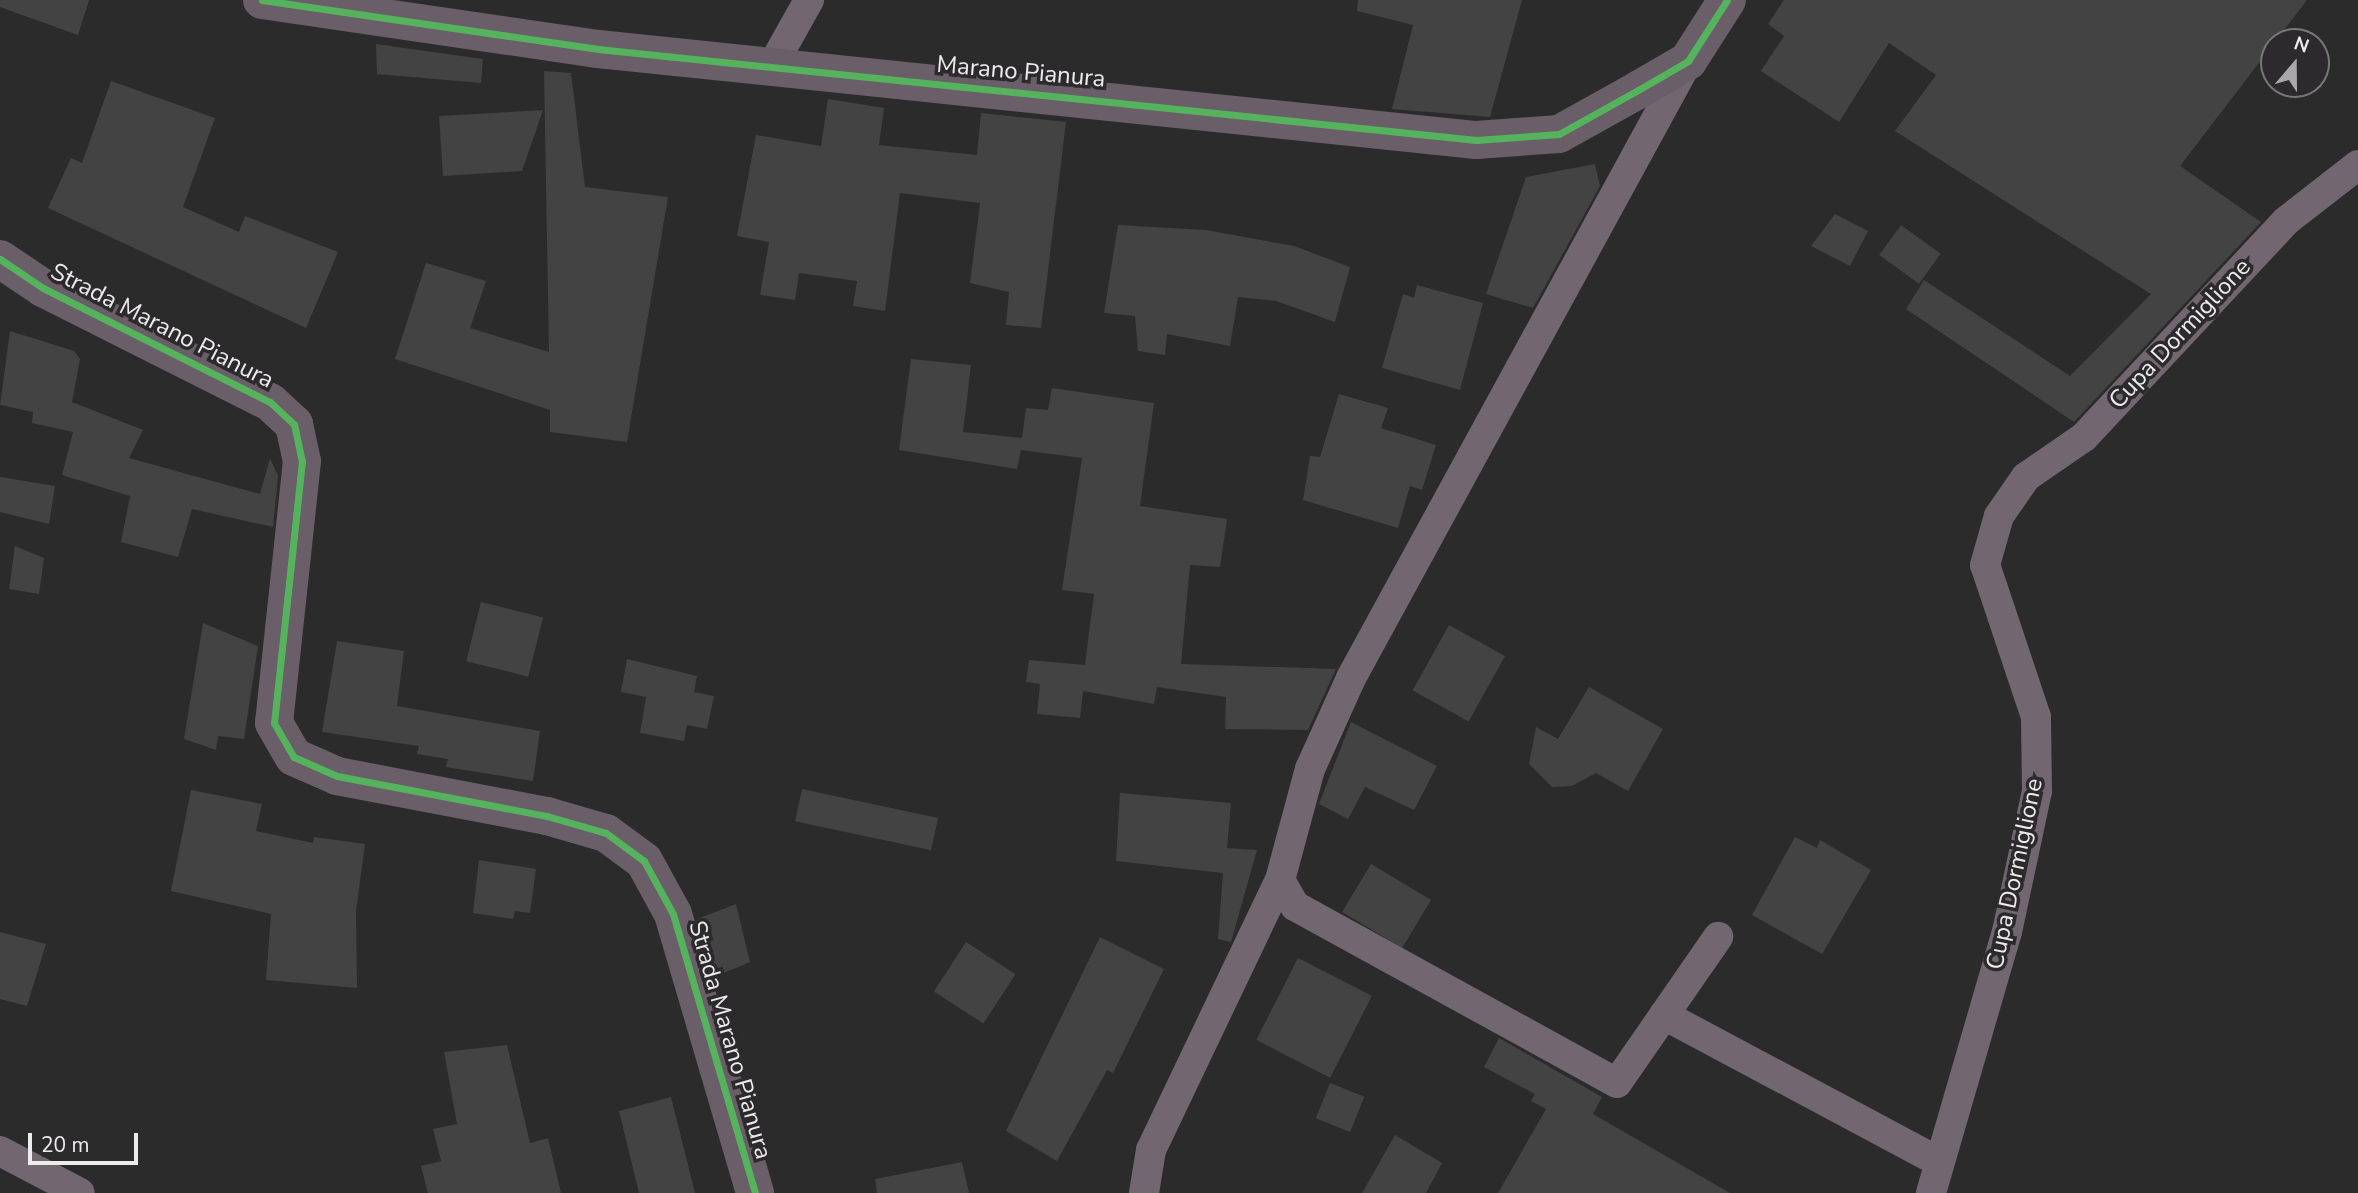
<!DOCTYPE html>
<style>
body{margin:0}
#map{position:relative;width:2358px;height:1193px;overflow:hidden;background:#2b2b2b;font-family:"Nunito Sans",sans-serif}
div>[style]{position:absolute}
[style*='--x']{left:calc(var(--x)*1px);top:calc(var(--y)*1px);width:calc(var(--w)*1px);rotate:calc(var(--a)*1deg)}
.building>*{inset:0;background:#434343;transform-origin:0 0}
.street>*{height:30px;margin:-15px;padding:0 15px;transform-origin:15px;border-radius:15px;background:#726671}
.secondary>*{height:38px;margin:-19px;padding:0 19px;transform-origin:19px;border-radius:19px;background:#6a5e68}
.cycleway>*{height:7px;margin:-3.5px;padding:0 3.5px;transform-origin:3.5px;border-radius:3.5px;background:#56b35d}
span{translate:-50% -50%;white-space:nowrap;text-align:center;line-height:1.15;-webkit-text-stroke:7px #2c2a2c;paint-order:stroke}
.street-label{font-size:24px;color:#edeced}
.north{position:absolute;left:2260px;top:28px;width:70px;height:70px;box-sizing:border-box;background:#2c2a2c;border:2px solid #797879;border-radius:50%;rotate:20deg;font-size:19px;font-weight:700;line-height:28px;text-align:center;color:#edeced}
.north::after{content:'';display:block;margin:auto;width:24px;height:32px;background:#a9a8a9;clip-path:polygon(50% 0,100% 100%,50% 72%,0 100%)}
.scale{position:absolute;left:28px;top:1133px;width:110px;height:32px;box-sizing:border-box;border:4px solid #edeced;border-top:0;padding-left:9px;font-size:21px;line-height:24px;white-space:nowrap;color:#edeced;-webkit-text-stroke:5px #2c2a2c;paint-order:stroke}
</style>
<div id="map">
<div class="building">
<div style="clip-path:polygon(0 0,89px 0,78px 35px,0 7px)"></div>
<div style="clip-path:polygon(1358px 0,1522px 0,1490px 117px,1392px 109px,1413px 25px,1357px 11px)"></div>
<div style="clip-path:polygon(1784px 0,2307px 0,2180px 166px,2261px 222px,2074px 422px,1906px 309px,1924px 280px,2070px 376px,2151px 294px,1895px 131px,1936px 75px,1889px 43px,1839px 122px,1761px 71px,1784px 36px,1768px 24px)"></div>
<div style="clip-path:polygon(376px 44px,483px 59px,481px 83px,377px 74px)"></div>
<div style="clip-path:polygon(544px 71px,571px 73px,585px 187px,668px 197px,627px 442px,550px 432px,550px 410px,395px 359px,426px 263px,486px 281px,470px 328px,549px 352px)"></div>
<div style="clip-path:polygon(111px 81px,215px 118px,183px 207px,239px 232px,245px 216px,338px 252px,306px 328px,48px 208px,71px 158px,82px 163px)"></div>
<div style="clip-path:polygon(828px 99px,884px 108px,879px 145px,977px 155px,981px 113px,1066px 122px,1041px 328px,1006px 325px,1009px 292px,970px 283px,980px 203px,900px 193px,885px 311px,853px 306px,857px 281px,799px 273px,795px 300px,760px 295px,769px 242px,737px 236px,756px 135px,821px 146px)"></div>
<div style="clip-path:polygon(543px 110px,522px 171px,443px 176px,439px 116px)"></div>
<div style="clip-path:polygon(1595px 164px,1600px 186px,1533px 308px,1486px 294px,1526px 177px)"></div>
<div style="clip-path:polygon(1835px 214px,1868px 231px,1850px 266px,1811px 246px)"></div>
<div style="clip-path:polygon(1118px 225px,1206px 230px,1294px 246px,1350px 267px,1335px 322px,1276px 301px,1238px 297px,1230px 346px,1167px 334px,1165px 355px,1138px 351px,1135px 316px,1104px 313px)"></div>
<div style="left:1901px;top:225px;width:49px;height:37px;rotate:36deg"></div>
<div style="clip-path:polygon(1417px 285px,1483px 303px,1460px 390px,1382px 368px,1403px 294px,1414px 298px)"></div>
<div style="clip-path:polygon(10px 331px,74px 351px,80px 359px,72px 402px,143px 430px,129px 458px,260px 494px,270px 458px,278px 476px,273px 527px,192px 509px,178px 557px,121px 542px,130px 496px,62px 475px,73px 432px,32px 423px,33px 412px,0 405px)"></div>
<div style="clip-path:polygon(911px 359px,971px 365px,963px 432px,1022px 438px,1026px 408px,1048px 410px,1052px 388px,1154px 403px,1140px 506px,1227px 519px,1220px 567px,1190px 565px,1181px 664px,1336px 669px,1308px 730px,1225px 729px,1226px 697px,1157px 687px,1154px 704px,1083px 691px,1080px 718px,1037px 714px,1040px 684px,1026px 682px,1029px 660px,1085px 665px,1094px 594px,1062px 590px,1082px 458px,1021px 450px,1017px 469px,899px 450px)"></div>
<div style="clip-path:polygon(1339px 394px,1388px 408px,1381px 428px,1436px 445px,1422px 490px,1410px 486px,1398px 528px,1303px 500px,1310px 456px,1320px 457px)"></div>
<div style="clip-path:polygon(0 477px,55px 486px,49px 524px,0 512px)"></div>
<div style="clip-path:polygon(15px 546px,44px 558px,39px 594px,9px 589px)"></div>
<div style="left:481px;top:602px;width:64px;height:61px;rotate:14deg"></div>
<div style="clip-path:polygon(203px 623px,258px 646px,244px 739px,218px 736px,216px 750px,184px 739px)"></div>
<div style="left:1449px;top:625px;width:64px;height:75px;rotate:29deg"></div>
<div style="clip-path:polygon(337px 641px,404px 651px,397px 706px,540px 731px,533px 781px,446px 767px,448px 759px,417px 754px,419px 746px,322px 732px)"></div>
<div style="clip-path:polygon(627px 659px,697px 676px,694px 692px,714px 696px,707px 729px,687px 725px,684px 741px,640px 733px,646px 697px,621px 692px)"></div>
<div style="clip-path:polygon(1589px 687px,1663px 729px,1628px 791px,1596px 773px,1572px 786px,1552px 787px,1529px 764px,1536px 727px,1558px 739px)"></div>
<div style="clip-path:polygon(1351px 722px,1437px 766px,1414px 810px,1365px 787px,1348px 819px,1319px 804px)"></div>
<div style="left:802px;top:789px;width:139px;height:33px;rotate:12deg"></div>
<div style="clip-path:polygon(191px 790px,262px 804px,256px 831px,313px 843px,314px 837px,365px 844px,356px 911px,357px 988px,266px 980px,271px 914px,171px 891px)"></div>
<div style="clip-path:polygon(1120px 793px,1231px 803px,1227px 848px,1257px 850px,1231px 942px,1218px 939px,1223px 873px,1116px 861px)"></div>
<div style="clip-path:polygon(1795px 837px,1817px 848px,1820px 840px,1871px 870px,1822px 954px,1752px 915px)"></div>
<div style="clip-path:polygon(479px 860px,536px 869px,530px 913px,515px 911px,513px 919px,473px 913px)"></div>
<div style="left:1371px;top:864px;width:70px;height:56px;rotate:31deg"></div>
<div style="clip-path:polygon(736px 904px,750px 962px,714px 977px,697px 919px)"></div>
<div style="clip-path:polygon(0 932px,46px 944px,27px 1006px,0 999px)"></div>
<div style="clip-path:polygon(1100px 937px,1164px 969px,1113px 1073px,1107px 1070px,1057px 1161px,1006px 1131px)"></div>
<div style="left:966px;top:942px;width:59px;height:59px;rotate:33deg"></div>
<div style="left:1298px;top:958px;width:83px;height:92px;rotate:27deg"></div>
<div style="clip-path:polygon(1499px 1038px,1602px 1097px,1593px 1114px,1730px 1193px,1498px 1193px,1546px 1109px,1531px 1101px,1535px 1094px,1484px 1067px)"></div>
<div style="clip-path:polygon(507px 1045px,530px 1143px,548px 1138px,561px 1193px,428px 1193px,421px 1166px,441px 1161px,433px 1129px,457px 1124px,444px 1052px)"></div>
<div style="left:1330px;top:1083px;width:37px;height:38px;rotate:22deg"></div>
<div style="clip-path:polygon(671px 1097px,695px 1193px,639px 1193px,619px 1111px)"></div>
<div style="clip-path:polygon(1395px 1135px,1442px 1163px,1426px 1193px,1362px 1193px)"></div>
<div style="clip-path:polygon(962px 1162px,969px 1193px,877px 1193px,875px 1179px)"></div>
</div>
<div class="street">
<div style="--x:771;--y:68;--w:78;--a:-60.8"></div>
<div style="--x:1280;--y:880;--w:30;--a:60"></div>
<div style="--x:1295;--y:906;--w:367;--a:28.8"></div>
<div style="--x:1617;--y:1083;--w:178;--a:-55.3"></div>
<div style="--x:1664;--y:1015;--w:310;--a:28.1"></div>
<div style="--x:0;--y:1151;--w:90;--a:27.7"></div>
<div style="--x:1144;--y:1193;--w:44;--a:-80.8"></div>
<div style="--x:1151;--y:1150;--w:299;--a:-64.5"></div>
<div style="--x:1280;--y:880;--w:115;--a:-74.9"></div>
<div style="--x:1310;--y:769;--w:100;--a:-65.7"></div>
<div style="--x:1351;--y:678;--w:703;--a:-61.36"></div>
<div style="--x:1931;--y:1193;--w:272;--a:-73.8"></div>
<div style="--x:2007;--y:932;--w:144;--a:-78"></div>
<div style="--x:2037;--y:791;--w:74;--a:-90.8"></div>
<div style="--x:2036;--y:717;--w:160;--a:-108.5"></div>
<div style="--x:1985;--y:565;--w:51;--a:-74.1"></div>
<div style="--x:1999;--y:516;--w:47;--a:-55.3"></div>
<div style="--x:2026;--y:477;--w:70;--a:-34.6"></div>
<div style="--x:2084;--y:437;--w:296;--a:-46.9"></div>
<div style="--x:2286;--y:221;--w:91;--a:-37.9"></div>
</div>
<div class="secondary">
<div style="--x:262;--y:0;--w:340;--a:8.3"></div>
<div style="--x:598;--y:49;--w:883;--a:5.92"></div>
<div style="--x:1476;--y:140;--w:83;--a:-4.1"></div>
<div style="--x:1559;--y:134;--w:90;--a:-29.1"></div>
<div style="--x:1638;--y:90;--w:58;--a:-30.1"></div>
<div style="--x:1688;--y:61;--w:72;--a:-57.4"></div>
<div style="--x:0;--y:259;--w:52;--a:34"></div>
<div style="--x:43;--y:288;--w:254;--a:26.7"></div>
<div style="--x:270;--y:402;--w:33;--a:43"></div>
<div style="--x:294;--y:424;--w:38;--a:78"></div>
<div style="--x:302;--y:461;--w:263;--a:96.1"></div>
<div style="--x:274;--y:723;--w:39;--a:60"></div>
<div style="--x:294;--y:757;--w:47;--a:23.8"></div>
<div style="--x:337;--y:776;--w:214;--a:10.8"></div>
<div style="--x:547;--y:816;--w:61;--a:16.1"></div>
<div style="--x:606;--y:833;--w:47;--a:36.4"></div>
<div style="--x:644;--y:861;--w:60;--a:61.3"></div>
<div style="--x:673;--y:914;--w:291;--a:73.6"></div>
</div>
<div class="cycleway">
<div style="--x:262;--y:0;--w:340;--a:8.3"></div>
<div style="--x:598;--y:49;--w:883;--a:5.92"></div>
<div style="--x:1476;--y:140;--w:83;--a:-4.1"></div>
<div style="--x:1559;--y:134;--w:90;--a:-29.1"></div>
<div style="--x:1638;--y:90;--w:58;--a:-30.1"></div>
<div style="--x:1688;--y:61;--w:72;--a:-57.4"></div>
<div style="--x:0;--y:259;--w:52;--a:34"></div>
<div style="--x:43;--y:288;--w:254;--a:26.7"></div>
<div style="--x:270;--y:402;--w:33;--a:43"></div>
<div style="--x:294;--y:424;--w:38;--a:78"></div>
<div style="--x:302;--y:461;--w:263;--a:96.1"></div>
<div style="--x:274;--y:723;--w:39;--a:60"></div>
<div style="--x:294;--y:757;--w:47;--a:23.8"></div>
<div style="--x:337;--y:776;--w:214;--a:10.8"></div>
<div style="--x:547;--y:816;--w:61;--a:16.1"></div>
<div style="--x:606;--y:833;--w:47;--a:36.4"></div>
<div style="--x:644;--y:861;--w:60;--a:61.3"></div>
<div style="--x:673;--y:914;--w:291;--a:73.6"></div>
</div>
<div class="street-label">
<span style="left:1021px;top:72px;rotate:5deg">Marano Pianura</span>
<span style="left:162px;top:326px;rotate:27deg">Strada Marano Pianura</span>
<span style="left:2180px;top:334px;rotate:-47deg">Cupa Dormiglione</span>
<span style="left:2015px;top:874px;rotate:-78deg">Cupa Dormiglione</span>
<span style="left:730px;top:1040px;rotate:74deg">Strada Marano Pianura</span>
</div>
<div class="north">N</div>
<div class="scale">20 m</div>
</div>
